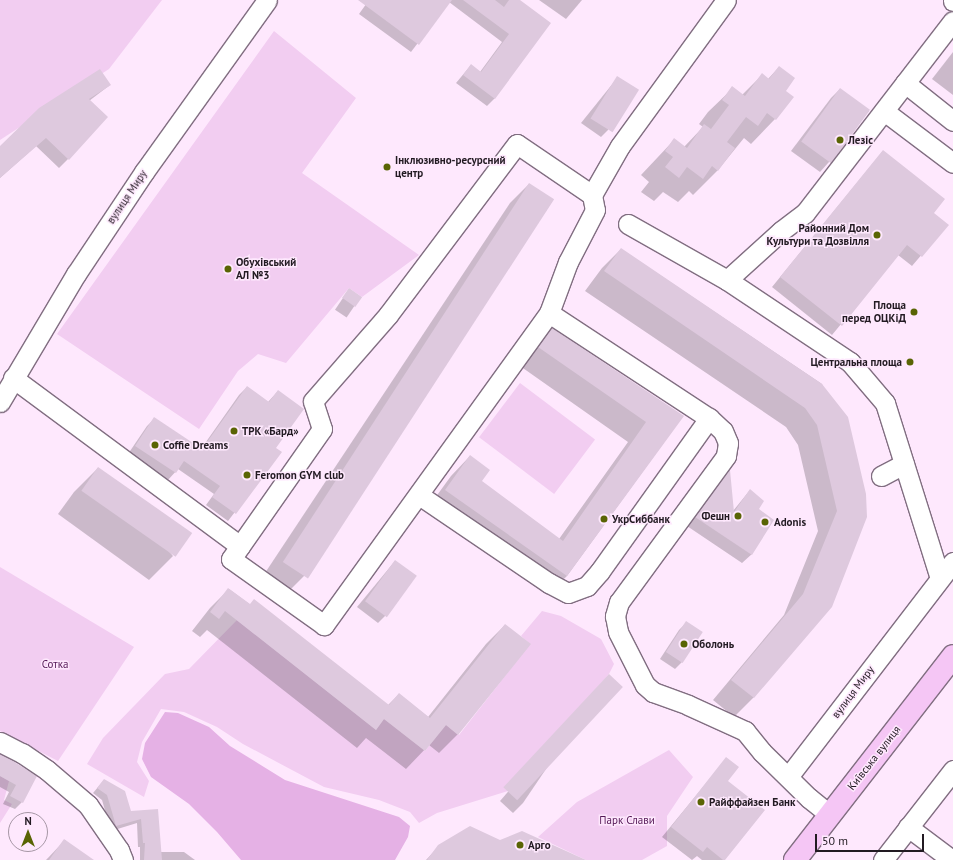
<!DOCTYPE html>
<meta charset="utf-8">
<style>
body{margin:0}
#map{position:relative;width:953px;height:860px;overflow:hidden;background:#fee8fd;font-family:"PT Sans",sans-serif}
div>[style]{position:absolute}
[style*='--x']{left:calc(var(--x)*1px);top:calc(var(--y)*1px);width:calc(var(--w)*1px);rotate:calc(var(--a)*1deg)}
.green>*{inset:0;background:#f2cdf1;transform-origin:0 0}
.water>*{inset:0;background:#e5b1e5}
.shadow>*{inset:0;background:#0003;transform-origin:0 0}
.building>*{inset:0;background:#dec9de;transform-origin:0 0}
.roads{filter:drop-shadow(1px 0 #816e81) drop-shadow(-1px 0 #816e81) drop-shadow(0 1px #816e81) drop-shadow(0 -1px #816e81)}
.minor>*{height:19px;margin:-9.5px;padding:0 9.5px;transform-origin:9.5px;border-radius:9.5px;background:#fff}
.major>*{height:22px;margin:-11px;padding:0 11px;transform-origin:11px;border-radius:11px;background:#f5c6f5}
.dots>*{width:11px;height:11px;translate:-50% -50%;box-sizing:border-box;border:2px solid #fee8fd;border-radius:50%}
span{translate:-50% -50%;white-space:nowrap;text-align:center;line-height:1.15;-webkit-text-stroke:3px #fee8fd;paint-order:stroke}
.poi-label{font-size:11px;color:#221a22;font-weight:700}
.left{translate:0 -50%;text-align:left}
.right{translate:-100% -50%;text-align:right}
.street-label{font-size:11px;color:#221a22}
.park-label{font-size:11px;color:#551857}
.north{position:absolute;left:8px;top:812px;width:40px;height:40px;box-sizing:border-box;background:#fee8fd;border:1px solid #a696a5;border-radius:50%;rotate:0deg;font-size:11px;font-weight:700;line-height:16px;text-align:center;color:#221a22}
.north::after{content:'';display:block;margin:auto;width:14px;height:18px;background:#596404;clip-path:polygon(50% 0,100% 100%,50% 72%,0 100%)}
.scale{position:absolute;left:815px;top:834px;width:109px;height:18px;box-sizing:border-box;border:2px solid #221a22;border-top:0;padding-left:5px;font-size:12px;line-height:14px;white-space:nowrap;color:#221a22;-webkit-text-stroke:3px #fee8fd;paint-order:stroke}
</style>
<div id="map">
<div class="green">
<div style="clip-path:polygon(0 0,162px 0,109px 69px,0 140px)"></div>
<div style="clip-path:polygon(274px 31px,356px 98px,302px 173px,419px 255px,362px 297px,349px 288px,286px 363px,258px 354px,238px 371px,199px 429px,57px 334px)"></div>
<div style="left:520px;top:383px;width:94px;height:68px;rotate:37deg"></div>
<div style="clip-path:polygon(0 567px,134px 647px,58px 761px,0 731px)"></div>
<div style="clip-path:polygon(542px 611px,561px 616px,601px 639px,614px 664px,609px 674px,508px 791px,437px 813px,419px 823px,410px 812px,379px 800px,324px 787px,243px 744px,217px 727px,184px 712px,161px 709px,142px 742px,137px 762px,149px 781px,144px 797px,87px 764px,103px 738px,165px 674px,189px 669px,237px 620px,376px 730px,384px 719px,425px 751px,446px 725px,459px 735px,530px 644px,521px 636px)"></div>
<div style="clip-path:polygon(669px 750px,693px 777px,667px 816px,667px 846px,642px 860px,586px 860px,538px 837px,577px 802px)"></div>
<div style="clip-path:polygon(0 776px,9px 781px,4px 800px,12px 804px,0 823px)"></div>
</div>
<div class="water">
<div style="clip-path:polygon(165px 712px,178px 713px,209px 727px,230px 746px,285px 780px,399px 817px,410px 826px,408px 837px,395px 860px,241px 860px,217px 832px,189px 804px,151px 777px,142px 759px,145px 743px)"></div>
</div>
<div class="shadow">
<div style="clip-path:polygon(369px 0,518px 0,495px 98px,487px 106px,456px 83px,471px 65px,480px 72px,502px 42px,449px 2px,411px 52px,359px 14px)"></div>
<div style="clip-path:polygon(539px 0,582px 0,566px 19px)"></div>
<div style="clip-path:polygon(953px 52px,953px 95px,932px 79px)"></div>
<div style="clip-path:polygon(779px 67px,784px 91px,775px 119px,751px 144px,744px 138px,718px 170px,693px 195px,689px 191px,678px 202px,663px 192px,654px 201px,641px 192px,649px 182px,641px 175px,674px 140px,684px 147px,703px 127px,699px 124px,708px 112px,733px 88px,742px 95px,762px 75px,768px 79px)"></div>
<div style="clip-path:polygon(618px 77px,608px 130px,601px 137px,581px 123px)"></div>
<div style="clip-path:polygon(110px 85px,89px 101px,68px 159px,59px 168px,36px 146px,0 178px,0 148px)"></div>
<div style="clip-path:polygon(840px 89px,869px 111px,829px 162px,820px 172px,791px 151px,831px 98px)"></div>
<div style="clip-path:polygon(883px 151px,932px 213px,947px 225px,912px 266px,898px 255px,832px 335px,772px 287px)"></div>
<div style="clip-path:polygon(529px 184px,553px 200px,304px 576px,285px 595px,261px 579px,510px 203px)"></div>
<div style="clip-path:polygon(621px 249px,822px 384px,865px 495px,754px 697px,734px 717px,713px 700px,784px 615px,818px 531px,798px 445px,786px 427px,585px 291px,602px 268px)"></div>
<div style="left:349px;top:289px;width:14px;height:25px;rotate:34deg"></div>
<div style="clip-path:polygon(552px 329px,683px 416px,567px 576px,547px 595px,427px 509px,451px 476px,470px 456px,480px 481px,559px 539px,628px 442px,520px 366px,533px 348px)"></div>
<div style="clip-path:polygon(247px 387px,268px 402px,278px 391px,275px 448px,281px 452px,228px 521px,206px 505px,214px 494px,178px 469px,168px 480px,128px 454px,147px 426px,154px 419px,201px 449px,239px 395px)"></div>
<div style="clip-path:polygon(98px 468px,173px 556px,149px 580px,58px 514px,74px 492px)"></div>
<div style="clip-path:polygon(729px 472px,733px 511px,750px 490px,758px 509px,752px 554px,742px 563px,687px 526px)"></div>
<div style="clip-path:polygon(395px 561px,385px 616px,378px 623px,357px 607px)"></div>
<div style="clip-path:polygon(229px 589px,387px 706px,399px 694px,428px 717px,486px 644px,505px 625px,458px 734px,439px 753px,429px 745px,406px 769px,366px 738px,357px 748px,207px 630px,200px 637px,192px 631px,210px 608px)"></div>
<div style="clip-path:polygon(686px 623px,682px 662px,675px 669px,660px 659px,679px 630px)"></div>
<div style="clip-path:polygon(609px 676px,523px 803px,513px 813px,500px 801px)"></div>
<div style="clip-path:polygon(0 755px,16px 763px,22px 802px,15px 809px,3px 804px,9px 792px,0 787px)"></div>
<div style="clip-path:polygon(726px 759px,724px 860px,702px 860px,697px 856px,692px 860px,662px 837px)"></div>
<div style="clip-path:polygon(104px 780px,130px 812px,157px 811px,160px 852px,184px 852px,195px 860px,140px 860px,140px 847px,138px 847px,137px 823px,111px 831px,102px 800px,93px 793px)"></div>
<div style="clip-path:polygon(65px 840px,87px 860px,46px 860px)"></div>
<div style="clip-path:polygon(500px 841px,583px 860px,426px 860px,439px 846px)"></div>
</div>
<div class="building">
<div style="clip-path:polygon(358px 0,452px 0,419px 45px)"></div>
<div style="clip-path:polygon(463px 0,495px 0,504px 7px,509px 0,520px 0,551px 23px,495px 99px,463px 75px,471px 64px,481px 72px,509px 34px)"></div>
<div style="clip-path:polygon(779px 66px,795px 78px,786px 91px,794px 97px,776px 120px,767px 113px,758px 126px,746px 117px,727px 142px,735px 148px,718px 171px,712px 166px,703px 179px,687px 167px,679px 178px,665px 167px,673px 157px,665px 151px,674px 138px,687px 148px,704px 124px,711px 129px,729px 105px,722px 100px,732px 86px,745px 96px,762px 73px,769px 79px)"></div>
<div style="clip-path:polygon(100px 69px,111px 85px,89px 99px,108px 117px,69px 160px,46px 138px,0 178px,0 146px,39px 108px)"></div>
<div style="left:617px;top:76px;width:26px;height:50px;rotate:32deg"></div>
<div style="left:840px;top:88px;width:37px;height:66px;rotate:36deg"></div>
<div style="clip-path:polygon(883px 150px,945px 199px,934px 213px,949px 225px,922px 257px,907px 245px,842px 326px,780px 277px)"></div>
<div style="left:529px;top:183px;width:30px;height:452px;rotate:33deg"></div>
<div style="clip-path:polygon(621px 248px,822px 384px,848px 417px,866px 494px,867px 517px,832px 607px,754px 698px,731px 680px,803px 594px,837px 511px,817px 425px,805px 408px,604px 271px)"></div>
<div style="left:349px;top:288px;width:16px;height:12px;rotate:35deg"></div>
<div style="clip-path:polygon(552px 328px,684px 416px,567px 576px,445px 490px,470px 455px,490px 470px,482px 481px,563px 541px,646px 422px,538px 347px)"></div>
<div style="clip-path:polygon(247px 386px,269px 402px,278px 390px,304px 409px,276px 448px,282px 452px,236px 514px,212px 497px,220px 486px,184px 461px,176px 473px,135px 446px,154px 417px,202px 449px)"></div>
<div style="left:98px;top:467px;width:115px;height:29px;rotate:35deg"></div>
<div style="clip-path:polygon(730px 470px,734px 512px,750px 489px,764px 501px,759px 509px,774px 520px,752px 555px,695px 517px)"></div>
<div style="left:395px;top:560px;width:27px;height:51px;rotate:36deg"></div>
<div style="clip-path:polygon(228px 588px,250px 604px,254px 599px,389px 705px,399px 693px,430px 718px,505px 624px,531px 644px,458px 735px,446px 725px,425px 751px,384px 719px,376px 730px,225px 611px,219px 619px,210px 612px)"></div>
<div style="left:686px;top:621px;width:20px;height:37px;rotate:33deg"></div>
<div style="left:609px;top:674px;width:19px;height:155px;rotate:43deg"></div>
<div style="clip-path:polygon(0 754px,16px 763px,37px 776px,23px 803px,10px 796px,16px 785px,0 776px)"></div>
<div style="clip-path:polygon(726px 757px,739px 767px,728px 781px,765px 810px,725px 860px,723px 860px,707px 847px,703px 852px,671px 827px)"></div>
<div style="clip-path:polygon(104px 779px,125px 791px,131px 811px,158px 809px,162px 860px,144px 860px,145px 843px,143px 843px,141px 819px,116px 826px,107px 795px,97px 788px)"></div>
<div style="clip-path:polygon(470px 826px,500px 840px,522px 831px,586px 860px,427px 860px,438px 845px)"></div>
<div style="clip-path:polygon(64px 839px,94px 860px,49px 860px)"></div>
</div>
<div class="roads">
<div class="minor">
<div style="--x:953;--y:0;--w:1;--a:90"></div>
<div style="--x:905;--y:83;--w:61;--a:38.4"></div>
<div style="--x:884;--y:111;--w:86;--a:37"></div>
<div style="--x:592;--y:195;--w:56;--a:-60.3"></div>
<div style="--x:620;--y:146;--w:180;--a:-54"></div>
<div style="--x:628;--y:224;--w:114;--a:29.5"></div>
<div style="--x:727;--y:280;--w:148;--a:33.7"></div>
<div style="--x:850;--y:362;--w:54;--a:49.5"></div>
<div style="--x:885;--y:403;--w:183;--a:72.6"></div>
<div style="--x:727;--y:280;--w:73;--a:-42.2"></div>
<div style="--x:781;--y:231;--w:30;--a:-37"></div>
<div style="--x:805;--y:213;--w:242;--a:-52.4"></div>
<div style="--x:549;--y:313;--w:191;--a:33.3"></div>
<div style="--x:709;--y:418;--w:19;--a:43"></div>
<div style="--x:723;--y:431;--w:13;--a:67"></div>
<div style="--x:728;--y:443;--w:13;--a:99"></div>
<div style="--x:726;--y:456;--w:181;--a:126.2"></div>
<div style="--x:619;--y:602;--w:15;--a:106"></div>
<div style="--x:615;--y:616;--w:16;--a:79"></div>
<div style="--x:618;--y:632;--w:59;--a:63"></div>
<div style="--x:645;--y:685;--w:11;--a:41"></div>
<div style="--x:653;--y:692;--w:37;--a:20"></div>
<div style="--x:688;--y:705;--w:63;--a:24.5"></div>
<div style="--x:745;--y:731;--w:27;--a:51"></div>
<div style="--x:762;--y:752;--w:66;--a:44.4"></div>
<div style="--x:809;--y:798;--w:27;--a:39"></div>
<div style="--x:13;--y:378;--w:282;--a:36.5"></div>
<div style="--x:240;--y:546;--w:143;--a:-55"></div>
<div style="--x:322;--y:429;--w:29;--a:-108"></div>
<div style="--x:313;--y:401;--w:114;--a:-48.9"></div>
<div style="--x:388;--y:315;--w:214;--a:-53"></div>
<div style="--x:517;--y:144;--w:91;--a:34.2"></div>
<div style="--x:592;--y:195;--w:15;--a:79"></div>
<div style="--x:595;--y:210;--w:59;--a:117.4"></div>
<div style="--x:568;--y:262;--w:54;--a:110.4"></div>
<div style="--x:549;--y:313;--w:385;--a:125.8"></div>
<div style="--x:324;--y:625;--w:114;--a:-144.6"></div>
<div style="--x:231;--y:559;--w:16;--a:-55"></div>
<div style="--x:0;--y:402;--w:149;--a:-59.3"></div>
<div style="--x:76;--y:274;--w:123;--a:-56.3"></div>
<div style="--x:144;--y:172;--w:211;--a:-54.4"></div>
<div style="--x:881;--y:476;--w:26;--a:-28"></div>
<div style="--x:419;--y:495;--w:157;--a:34.1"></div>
<div style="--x:549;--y:583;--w:21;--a:28"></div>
<div style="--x:568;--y:593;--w:20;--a:-20"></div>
<div style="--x:587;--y:586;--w:20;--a:-49"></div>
<div style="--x:600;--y:571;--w:188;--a:-54.5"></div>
<div style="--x:0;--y:742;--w:25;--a:27"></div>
<div style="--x:22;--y:753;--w:30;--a:34"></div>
<div style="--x:47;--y:770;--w:54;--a:40.5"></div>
<div style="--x:88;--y:805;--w:55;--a:55.4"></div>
<div style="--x:119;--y:850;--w:11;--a:68"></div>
<div style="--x:788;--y:777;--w:271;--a:-52.5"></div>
<div style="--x:908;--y:827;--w:55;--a:36.9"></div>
<div style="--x:883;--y:860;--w:114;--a:-52.1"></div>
</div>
<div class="major">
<div style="--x:795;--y:860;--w:258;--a:-52.2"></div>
</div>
</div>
<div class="dots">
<div style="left:840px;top:140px;background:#596404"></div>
<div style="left:387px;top:167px;background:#596404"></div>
<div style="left:877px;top:235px;background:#596404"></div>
<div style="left:228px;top:269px;background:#596404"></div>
<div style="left:914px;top:312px;background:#596404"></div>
<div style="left:910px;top:362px;background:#596404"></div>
<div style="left:234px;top:431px;background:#596404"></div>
<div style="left:155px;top:445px;background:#596404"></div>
<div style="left:247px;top:475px;background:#596404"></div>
<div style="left:738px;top:516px;background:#596404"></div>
<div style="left:604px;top:519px;background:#596404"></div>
<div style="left:765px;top:522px;background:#596404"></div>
<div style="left:684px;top:644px;background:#596404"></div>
<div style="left:701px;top:802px;background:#596404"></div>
<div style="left:520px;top:845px;background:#596404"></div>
</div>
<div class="poi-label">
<span class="left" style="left:848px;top:140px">Лезіс</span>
<span class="left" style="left:395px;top:167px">Інклюзивно-ресурсний<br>центр</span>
<span class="right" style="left:869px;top:235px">Районний Дом<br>Культури та Дозвілля</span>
<span class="left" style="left:236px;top:269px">Обухівський<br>АЛ №3</span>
<span class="right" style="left:906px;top:312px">Площа<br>перед ОЦКіД</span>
<span class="right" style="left:902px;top:362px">Центральна площа</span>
<span class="left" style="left:242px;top:431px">ТРК «Бард»</span>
<span class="left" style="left:163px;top:445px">Coffie Dreams</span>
<span class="left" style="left:255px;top:475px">Feromon GYM club</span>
<span class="right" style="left:730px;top:516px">Фешн</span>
<span class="left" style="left:612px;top:519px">УкрСиббанк</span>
<span class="left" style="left:774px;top:522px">Adonis</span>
<span class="left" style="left:692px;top:644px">Оболонь</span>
<span class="left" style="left:709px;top:802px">Райффайзен Банк</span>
<span class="left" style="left:528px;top:845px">Арго</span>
</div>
<div class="street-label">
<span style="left:127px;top:197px;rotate:-56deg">вулиця Миру</span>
<span style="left:853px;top:692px;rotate:-53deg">вулиця Миру</span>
<span style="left:874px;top:758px;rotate:-52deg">Київська вулиця</span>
</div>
<div class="park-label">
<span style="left:55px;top:664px">Сотка</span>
<span style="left:627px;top:820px">Парк Слави</span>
</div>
<div class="north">N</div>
<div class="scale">50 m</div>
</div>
